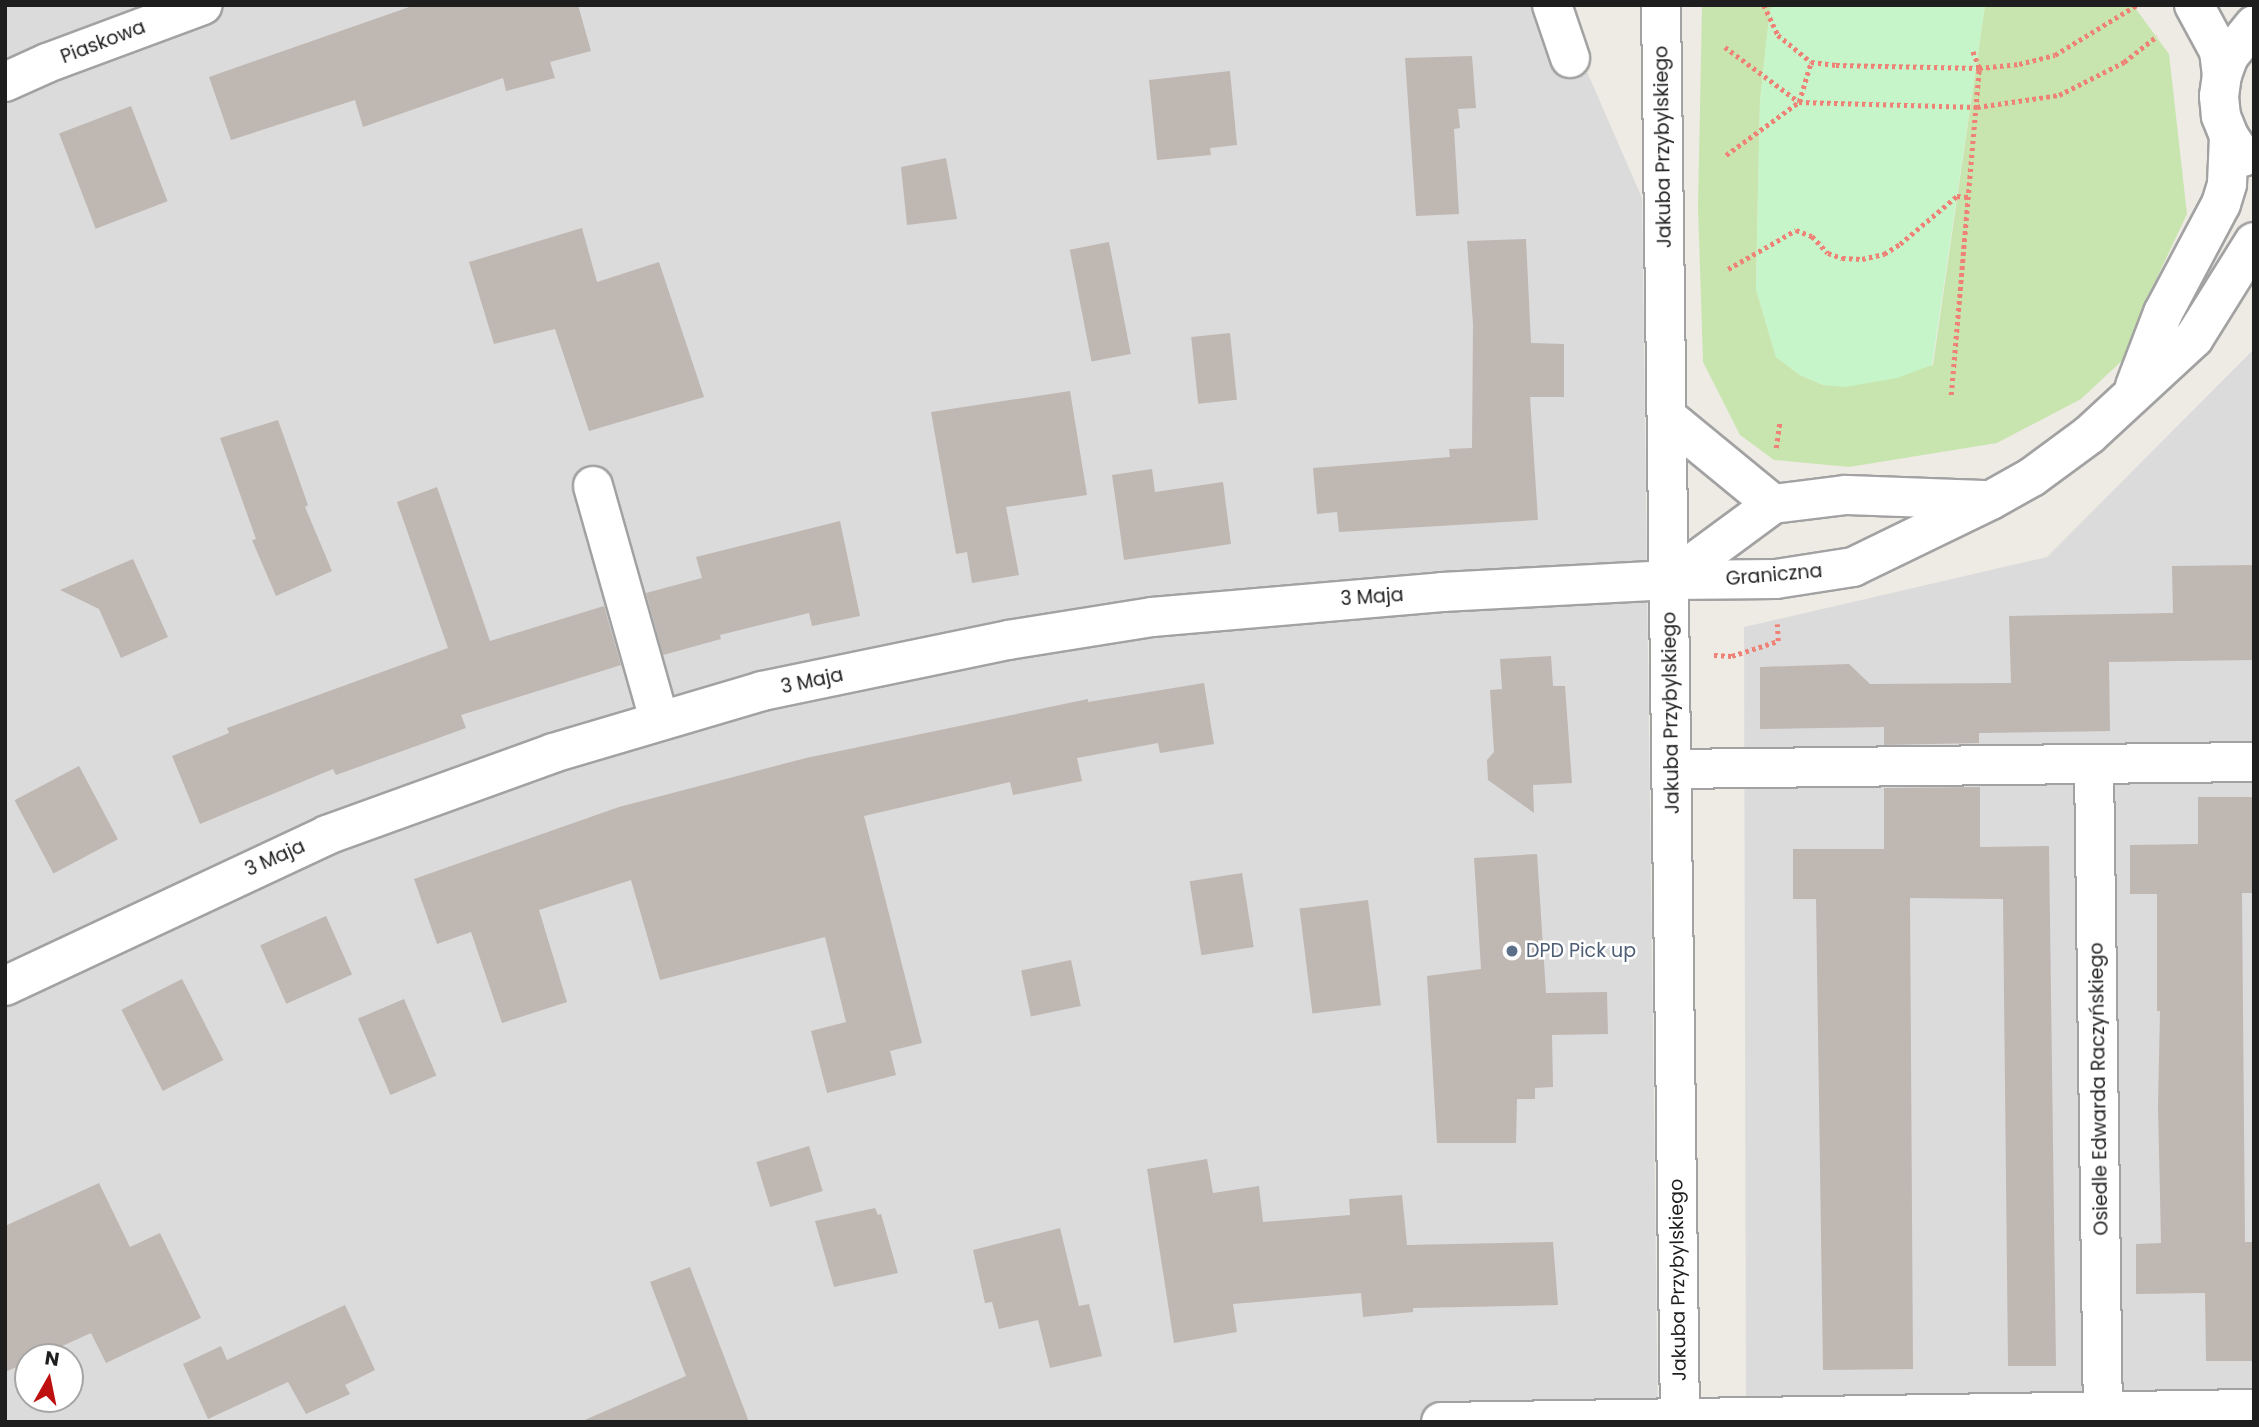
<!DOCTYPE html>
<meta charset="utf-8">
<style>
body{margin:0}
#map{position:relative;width:2259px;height:1427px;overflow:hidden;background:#eeebe5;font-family:Poppins,sans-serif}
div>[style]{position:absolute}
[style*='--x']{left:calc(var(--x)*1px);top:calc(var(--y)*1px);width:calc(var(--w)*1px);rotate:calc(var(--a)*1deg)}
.residential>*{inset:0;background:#dcdbdb}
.grass>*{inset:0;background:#c9e5af}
.park>*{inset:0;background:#c5f5c9}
.building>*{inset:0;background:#bfb7b2;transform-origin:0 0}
.path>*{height:4.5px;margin-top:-2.25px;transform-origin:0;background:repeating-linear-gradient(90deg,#ef8276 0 3.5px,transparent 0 7px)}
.roads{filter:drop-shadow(2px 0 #a2a2a2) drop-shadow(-2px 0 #a2a2a2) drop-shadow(0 2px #a2a2a2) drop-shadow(0 -2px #a2a2a2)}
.minor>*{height:38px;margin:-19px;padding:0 19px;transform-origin:19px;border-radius:19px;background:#fff}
.dots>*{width:19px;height:19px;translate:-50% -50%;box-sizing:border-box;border:4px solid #fff;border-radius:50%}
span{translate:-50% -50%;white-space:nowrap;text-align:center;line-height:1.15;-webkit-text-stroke:5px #fff;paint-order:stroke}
.street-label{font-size:19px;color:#1e1e1e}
.service-label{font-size:19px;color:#4e5e75}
.left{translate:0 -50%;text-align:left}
.frame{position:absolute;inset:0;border:7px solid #1e1e1e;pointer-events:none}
.north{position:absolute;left:14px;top:1343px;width:70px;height:70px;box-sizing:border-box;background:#fff;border:2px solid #a5a5a5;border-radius:50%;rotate:9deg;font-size:19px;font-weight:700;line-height:28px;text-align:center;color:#1e1e1e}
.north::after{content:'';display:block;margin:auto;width:24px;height:32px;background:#bd100f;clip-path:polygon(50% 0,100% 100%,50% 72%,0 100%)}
</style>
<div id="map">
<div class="residential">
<div style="clip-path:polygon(evenodd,5px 5px,1558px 5px,1642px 198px,1658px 1422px,5px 1422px,5px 5px,28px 1357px,70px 1357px,70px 1399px,28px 1399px,28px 1357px)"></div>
<div style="clip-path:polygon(2254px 349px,2254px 1422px,1746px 1422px,1744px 627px,2047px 557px)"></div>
</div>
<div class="grass">
<div style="clip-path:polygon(1702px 5px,1774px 5px,1770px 10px,1760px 101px,1756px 289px,1776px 357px,1800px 375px,1823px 385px,1933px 365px,1985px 5px,2133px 5px,2169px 54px,2187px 214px,2147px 299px,2125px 358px,2081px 399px,1997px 443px,1849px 467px,1774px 460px,1740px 435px,1703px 362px,1698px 207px)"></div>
</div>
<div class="park">
<div style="clip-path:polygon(1774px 5px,1985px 5px,1932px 365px,1897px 378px,1845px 387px,1823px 385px,1800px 375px,1776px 357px,1756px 289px,1760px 101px,1770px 10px)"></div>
</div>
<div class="building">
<div style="clip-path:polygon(415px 5px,578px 5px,591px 51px,550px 62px,555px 78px,506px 91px,503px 78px,363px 127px,355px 100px,231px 140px,209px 77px)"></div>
<div style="clip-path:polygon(1472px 56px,1476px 108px,1458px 109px,1460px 128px,1454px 129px,1459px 214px,1416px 216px,1405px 58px)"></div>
<div style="clip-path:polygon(1230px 71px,1237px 145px,1210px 148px,1211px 155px,1157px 160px,1149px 80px)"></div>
<div style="left:131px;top:106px;width:102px;height:77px;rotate:69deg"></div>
<div style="clip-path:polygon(946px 158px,957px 219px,907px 225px,901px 167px)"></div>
<div style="clip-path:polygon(582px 228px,597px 282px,659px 262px,704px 397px,589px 431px,555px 329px,494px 344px,469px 262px)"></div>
<div style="clip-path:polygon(1526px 239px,1531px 343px,1564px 344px,1564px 397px,1530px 397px,1538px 520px,1339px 532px,1337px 512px,1317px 514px,1313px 468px,1450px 457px,1449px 449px,1472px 448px,1473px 324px,1467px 241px)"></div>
<div style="left:1109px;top:242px;width:114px;height:40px;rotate:79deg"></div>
<div style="left:1230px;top:333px;width:67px;height:39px;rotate:84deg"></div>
<div style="clip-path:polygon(1070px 391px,1087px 495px,1006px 507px,1019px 575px,972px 583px,967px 552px,956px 554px,931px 412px)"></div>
<div style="clip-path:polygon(278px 420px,308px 505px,305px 507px,332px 571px,276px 596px,252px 540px,256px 539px,220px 438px)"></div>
<div style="clip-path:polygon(1152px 469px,1155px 492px,1223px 482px,1231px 544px,1124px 560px,1112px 475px)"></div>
<div style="clip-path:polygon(437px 487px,490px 641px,604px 606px,621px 665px,461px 715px,466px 728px,336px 775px,333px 769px,200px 824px,172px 756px,229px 733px,227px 728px,448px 648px,397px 502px)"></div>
<div style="clip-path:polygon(840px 521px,860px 616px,812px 626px,809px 613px,720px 635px,721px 639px,663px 655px,646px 593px,702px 578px,696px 557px)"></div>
<div style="clip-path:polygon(133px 559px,168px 637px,121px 658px,99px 609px,60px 590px)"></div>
<div style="clip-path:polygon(2254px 565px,2254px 660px,2109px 662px,2110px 731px,1979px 733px,1979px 743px,1884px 745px,1884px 727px,1760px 729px,1760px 667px,1849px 664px,1870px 684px,2011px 683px,2009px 616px,2173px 613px,2172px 566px)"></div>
<div style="clip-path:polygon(1551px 656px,1553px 686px,1565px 686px,1572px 783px,1533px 785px,1534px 813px,1488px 780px,1487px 760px,1494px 752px,1490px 690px,1502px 689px,1500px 659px)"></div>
<div style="clip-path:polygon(1204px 683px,1214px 744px,1160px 753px,1158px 743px,1077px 758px,1082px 781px,1013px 795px,1010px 782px,864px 816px,922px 1043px,890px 1051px,896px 1075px,827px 1093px,811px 1031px,846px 1022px,825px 937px,660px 980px,631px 880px,539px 910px,567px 1002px,502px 1023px,471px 932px,437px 944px,414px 879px,619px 807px,806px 758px,1088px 699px,1088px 702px)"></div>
<div style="left:79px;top:766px;width:83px;height:73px;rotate:62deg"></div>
<div style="clip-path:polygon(1980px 787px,1980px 847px,2049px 846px,2056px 1366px,2008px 1366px,2003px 899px,1910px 898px,1913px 1369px,1823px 1370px,1816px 899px,1793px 899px,1793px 849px,1884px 849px,1884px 788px)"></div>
<div style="clip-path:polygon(2198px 797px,2254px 797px,2254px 893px,2242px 893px,2245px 1242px,2254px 1242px,2254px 1361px,2206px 1361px,2205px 1293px,2136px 1294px,2136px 1244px,2161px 1243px,2158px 1107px,2160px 1011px,2157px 1011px,2157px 894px,2130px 894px,2130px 845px,2198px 844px)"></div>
<div style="clip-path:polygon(1537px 854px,1546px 993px,1607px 992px,1608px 1034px,1552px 1035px,1553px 1087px,1535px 1088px,1535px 1099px,1517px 1099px,1516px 1143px,1437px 1143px,1427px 976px,1481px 969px,1474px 858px)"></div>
<div style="left:1242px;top:873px;width:75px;height:53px;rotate:81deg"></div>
<div style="left:1368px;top:900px;width:106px;height:69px;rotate:83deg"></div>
<div style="left:326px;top:916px;width:64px;height:72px;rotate:66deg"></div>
<div style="left:1071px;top:960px;width:47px;height:51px;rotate:78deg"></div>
<div style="left:182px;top:979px;width:91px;height:68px;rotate:63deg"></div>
<div style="left:404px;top:999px;width:83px;height:50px;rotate:67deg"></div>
<div style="left:809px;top:1146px;width:47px;height:55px;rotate:73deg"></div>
<div style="clip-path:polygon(1207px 1159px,1213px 1193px,1259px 1186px,1263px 1222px,1350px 1215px,1349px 1199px,1402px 1195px,1407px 1245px,1553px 1242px,1558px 1305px,1413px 1308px,1413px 1312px,1363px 1317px,1361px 1293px,1233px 1304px,1237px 1332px,1174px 1343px,1147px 1169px)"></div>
<div style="clip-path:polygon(99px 1183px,130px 1247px,160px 1233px,201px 1318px,106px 1363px,91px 1333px,38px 1357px,28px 1357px,28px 1362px,5px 1372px,5px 1226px)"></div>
<div style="clip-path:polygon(875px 1208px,878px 1215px,881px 1214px,898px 1273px,834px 1287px,815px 1221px)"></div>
<div style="clip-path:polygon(1060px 1228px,1079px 1306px,1089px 1304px,1102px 1356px,1050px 1368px,1038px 1320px,999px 1329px,992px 1302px,985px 1303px,973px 1250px)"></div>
<div style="clip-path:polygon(690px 1267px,749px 1422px,580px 1422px,686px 1376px,650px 1282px)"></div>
<div style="clip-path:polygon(345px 1305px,375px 1370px,345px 1385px,350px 1394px,306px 1414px,288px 1382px,208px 1419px,183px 1364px,221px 1346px,227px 1360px)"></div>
</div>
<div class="path">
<div style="--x:1764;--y:5;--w:33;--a:65"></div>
<div style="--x:1778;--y:35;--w:43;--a:39.3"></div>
<div style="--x:1811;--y:62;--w:25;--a:7"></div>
<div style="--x:1836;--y:65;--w:143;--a:1.2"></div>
<div style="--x:1979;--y:68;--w:40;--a:-5.7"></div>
<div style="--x:2019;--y:64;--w:37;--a:-14"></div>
<div style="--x:2055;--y:55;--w:96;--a:-31.4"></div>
<div style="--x:1725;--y:47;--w:92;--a:36.6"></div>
<div style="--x:1799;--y:102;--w:178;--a:1.6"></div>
<div style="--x:1977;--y:107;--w:83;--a:-8.3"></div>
<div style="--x:2059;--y:95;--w:73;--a:-26.9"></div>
<div style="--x:2124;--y:62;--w:42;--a:-38.2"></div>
<div style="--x:1726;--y:155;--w:90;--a:-36"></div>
<div style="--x:1799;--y:102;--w:42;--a:-73.3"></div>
<div style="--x:1728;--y:269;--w:78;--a:-29.8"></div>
<div style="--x:1796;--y:230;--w:17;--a:21"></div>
<div style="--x:1812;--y:236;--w:23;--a:47"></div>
<div style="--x:1828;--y:253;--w:15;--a:20"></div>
<div style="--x:1842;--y:258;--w:20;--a:3"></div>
<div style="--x:1862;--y:259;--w:23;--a:-13"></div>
<div style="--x:1884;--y:254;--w:19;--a:-32"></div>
<div style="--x:1900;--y:244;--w:75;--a:-40.1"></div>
<div style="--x:1957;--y:196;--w:11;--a:5"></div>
<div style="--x:1951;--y:395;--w:328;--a:-85.1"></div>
<div style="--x:1979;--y:68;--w:19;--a:-111"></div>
<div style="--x:1776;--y:448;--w:27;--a:-82"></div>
<div style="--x:1714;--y:655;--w:18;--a:3"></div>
<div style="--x:1732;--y:656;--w:48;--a:-18.1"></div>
<div style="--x:1778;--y:641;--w:17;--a:-93"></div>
</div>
<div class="roads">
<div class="minor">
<div style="--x:1552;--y:5;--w:56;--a:71.2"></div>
<div style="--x:1661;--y:5;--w:1417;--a:89.23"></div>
<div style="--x:2194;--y:5;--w:52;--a:61.5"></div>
<div style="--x:2219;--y:51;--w:24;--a:83"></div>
<div style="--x:5;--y:82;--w:46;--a:-24.3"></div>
<div style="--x:47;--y:63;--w:166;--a:-20.4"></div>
<div style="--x:2243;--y:157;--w:25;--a:-124"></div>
<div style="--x:2229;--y:136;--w:22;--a:-112"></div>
<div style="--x:2221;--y:116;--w:20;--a:-96"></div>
<div style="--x:2219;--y:96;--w:21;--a:-82"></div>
<div style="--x:2222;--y:75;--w:20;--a:-70"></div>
<div style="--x:2229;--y:56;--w:40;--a:-51"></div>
<div style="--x:2135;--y:386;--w:78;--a:-69"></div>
<div style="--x:2163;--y:313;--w:123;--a:-62"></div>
<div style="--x:2221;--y:204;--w:21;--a:-73"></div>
<div style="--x:2227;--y:184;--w:48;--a:-87.6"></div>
<div style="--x:1667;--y:417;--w:137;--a:39.4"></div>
<div style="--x:593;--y:486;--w:243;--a:74.2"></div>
<div style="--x:1670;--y:580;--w:128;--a:-36.4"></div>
<div style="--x:1773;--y:504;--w:74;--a:-7"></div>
<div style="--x:1846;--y:495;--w:139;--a:2.1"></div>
<div style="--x:2094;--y:766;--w:656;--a:89.21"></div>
<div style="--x:1672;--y:769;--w:582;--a:-0.69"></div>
<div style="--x:5;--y:986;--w:356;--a:-25.1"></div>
<div style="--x:327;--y:835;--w:240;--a:-19.9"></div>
<div style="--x:553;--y:753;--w:218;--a:-16.5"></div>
<div style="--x:762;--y:691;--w:251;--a:-11.7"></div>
<div style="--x:1008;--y:640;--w:146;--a:-9.1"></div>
<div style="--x:1152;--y:617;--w:291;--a:-4.9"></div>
<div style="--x:1442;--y:592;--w:228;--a:-3"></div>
<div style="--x:1670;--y:580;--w:106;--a:-0.5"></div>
<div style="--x:1776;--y:579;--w:78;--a:-8.9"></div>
<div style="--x:1853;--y:567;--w:153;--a:-25.9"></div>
<div style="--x:1991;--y:500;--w:47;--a:-29.3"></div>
<div style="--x:2032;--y:477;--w:71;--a:-36.4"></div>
<div style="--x:2089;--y:435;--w:143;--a:-42.7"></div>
<div style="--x:2194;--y:338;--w:113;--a:-58"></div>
<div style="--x:1441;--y:1422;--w:813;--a:-0.92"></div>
</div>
</div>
<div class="dots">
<div style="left:1512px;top:951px;background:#5c6f8a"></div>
</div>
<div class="street-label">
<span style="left:103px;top:42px;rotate:-21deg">Piaskowa</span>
<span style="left:1663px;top:147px;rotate:-91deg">Jakuba Przybylskiego</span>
<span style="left:1774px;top:575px;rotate:-5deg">Graniczna</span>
<span style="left:1372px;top:597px;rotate:-4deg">3 Maja</span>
<span style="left:812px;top:681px;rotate:-12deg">3 Maja</span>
<span style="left:1671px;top:713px;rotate:-91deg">Jakuba Przybylskiego</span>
<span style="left:275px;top:858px;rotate:-24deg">3 Maja</span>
<span style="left:2099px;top:1089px;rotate:-91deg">Osiedle Edwarda Raczyńskiego</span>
<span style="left:1678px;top:1280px;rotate:-91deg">Jakuba Przybylskiego</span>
</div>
<div class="service-label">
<span class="left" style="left:1526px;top:951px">DPD Pick up</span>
</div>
<div class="frame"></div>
<div class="north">N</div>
</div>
